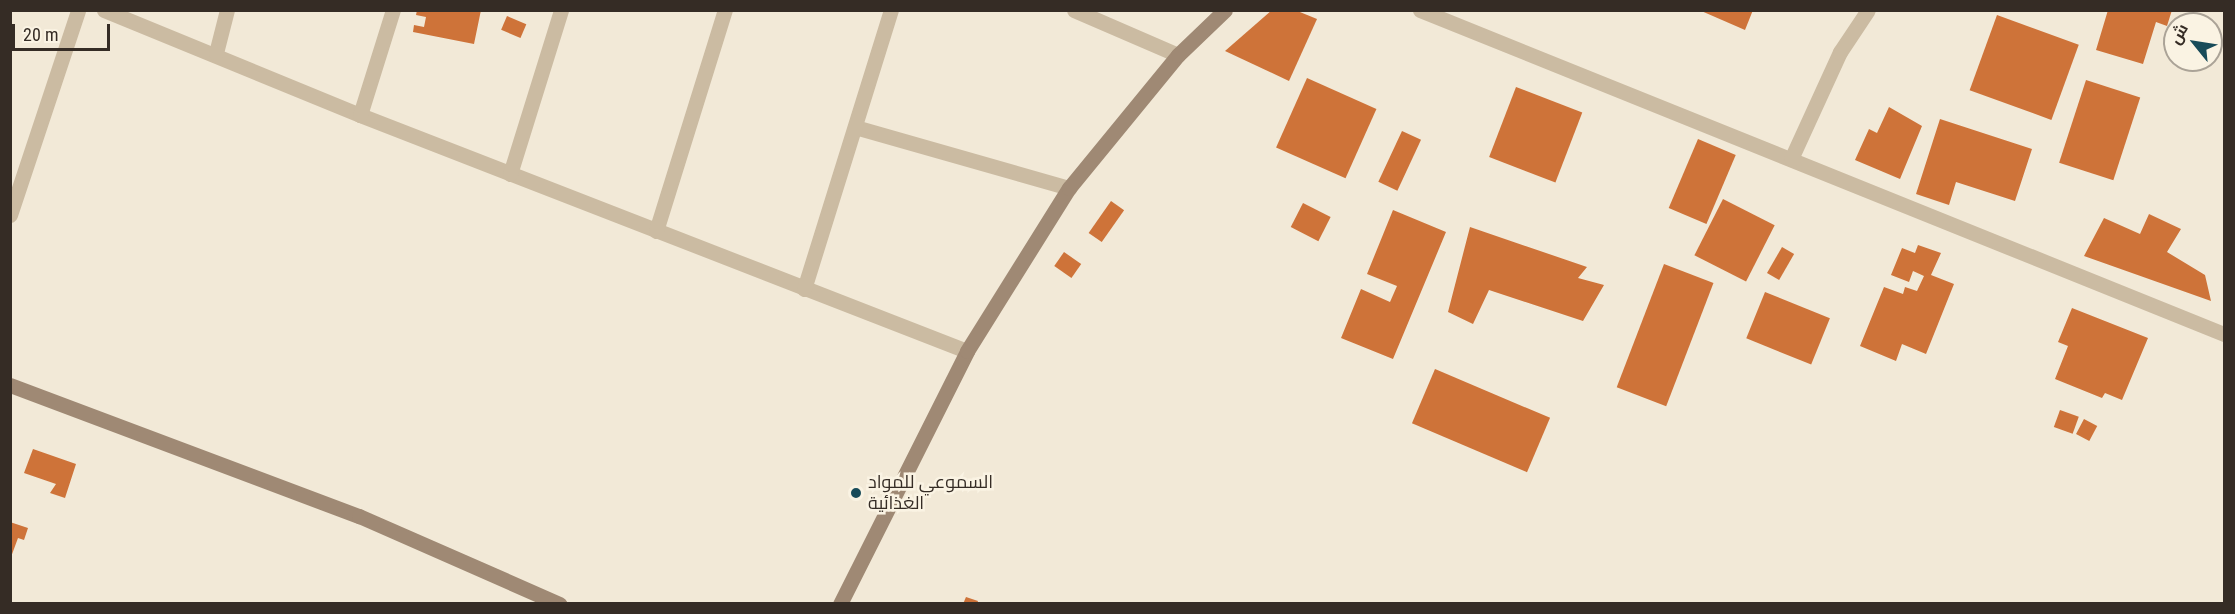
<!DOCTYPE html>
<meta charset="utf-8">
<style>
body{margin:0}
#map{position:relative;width:2235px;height:614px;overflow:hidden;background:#f2e9d7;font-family:"Roboto Condensed",Cairo,sans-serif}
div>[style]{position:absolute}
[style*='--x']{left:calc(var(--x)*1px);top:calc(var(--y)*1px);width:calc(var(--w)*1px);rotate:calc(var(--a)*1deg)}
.building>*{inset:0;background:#ce7339;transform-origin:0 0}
.street>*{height:15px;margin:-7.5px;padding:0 7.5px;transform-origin:7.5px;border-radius:7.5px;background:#cbbba2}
.secondary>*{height:15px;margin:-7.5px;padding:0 7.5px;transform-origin:7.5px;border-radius:7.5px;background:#9f8974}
.dots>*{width:16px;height:16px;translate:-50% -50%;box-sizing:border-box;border:3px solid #faf3e3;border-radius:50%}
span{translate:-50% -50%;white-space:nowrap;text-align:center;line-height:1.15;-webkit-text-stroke:5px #faf3e3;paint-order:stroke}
.poi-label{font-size:18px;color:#352c25}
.left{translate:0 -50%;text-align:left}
.frame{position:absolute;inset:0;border:12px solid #352c25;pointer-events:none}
.north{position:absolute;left:2163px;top:12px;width:60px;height:60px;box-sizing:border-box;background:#faf3e3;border:2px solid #aba397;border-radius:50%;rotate:300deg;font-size:16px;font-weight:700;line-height:24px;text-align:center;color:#352c25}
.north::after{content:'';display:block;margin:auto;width:21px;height:27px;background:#184b59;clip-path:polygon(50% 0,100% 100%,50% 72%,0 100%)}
.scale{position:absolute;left:12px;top:24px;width:98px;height:27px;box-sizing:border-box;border:3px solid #352c25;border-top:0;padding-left:8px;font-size:18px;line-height:21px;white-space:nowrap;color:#352c25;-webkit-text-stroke:4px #faf3e3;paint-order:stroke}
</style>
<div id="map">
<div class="building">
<div style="clip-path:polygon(417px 10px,481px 10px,474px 44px,413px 32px,414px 25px,424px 27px,426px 17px,416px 15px)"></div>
<div style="clip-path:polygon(1272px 10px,1295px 10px,1317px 19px,1289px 81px,1225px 51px)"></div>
<div style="clip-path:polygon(1699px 10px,1753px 10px,1745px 30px)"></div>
<div style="clip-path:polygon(2108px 10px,2172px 10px,2167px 26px,2156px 22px,2143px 64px,2096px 50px)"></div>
<div style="left:1997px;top:15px;width:87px;height:80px;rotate:20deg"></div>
<div style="left:507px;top:16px;width:21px;height:15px;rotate:23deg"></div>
<div style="left:1307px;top:78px;width:76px;height:76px;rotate:24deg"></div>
<div style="left:2086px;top:80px;width:57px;height:87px;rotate:18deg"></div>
<div style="left:1516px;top:87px;width:71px;height:75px;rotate:21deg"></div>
<div style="clip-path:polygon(1889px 107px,1922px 126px,1900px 179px,1855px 160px,1869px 129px,1877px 133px)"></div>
<div style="clip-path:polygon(1940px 119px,2032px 149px,2015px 201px,1956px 182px,1949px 205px,1916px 194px)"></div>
<div style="left:1402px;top:131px;width:21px;height:56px;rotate:25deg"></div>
<div style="left:1698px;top:139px;width:41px;height:75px;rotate:23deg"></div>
<div style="left:1723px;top:199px;width:58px;height:63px;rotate:27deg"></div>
<div style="left:1111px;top:201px;width:16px;height:39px;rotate:35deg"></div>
<div style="left:1303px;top:203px;width:31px;height:27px;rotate:27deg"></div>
<div style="clip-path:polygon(1393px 210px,1446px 232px,1393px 359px,1341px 338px,1361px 289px,1390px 302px,1397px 286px,1367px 274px)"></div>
<div style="clip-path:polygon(2149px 214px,2181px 229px,2167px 252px,2205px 275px,2211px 301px,2084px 256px,2104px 218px,2140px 234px)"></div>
<div style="clip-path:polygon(1470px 227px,1587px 267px,1578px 278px,1604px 285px,1583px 321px,1489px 290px,1473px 324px,1448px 312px)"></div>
<div style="clip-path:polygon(1918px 245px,1941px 253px,1931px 275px,1954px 284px,1926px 354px,1902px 344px,1896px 361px,1860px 346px,1884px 287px,1903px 294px,1905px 287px,1917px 291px,1924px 276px,1913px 271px,1909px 282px,1891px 275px,1902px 248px,1915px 253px)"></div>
<div style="left:1782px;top:247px;width:14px;height:30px;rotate:30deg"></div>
<div style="left:1064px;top:252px;width:21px;height:17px;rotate:35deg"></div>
<div style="left:1664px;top:264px;width:53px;height:132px;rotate:21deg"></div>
<div style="left:1765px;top:292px;width:70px;height:50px;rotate:22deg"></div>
<div style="clip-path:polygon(2072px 308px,2148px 338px,2122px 400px,2105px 393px,2102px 398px,2055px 379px,2068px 346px,2058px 342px)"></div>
<div style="left:1435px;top:369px;width:125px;height:59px;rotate:23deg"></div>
<div style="left:2060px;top:410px;width:20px;height:18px;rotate:20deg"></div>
<div style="left:2084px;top:419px;width:15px;height:17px;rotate:28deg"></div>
<div style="clip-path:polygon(33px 449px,76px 464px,65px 498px,50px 493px,56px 484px,24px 473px)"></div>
<div style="clip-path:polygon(10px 522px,28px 528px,24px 540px,18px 538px,11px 557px)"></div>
<div style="clip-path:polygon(966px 597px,978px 601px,977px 604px,963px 604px)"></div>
</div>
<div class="street">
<div style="--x:104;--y:10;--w:277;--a:22.3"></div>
<div style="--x:360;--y:115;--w:651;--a:21.25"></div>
<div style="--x:1074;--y:10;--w:113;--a:23.4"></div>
<div style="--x:1420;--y:10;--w:867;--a:21.95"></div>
<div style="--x:216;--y:53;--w:44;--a:-75.7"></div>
<div style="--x:360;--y:115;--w:110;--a:-72.6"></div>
<div style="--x:855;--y:127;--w:223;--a:15.9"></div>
<div style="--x:1791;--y:159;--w:118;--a:-65.4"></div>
<div style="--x:1840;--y:52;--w:50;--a:-56.3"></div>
<div style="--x:510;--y:174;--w:172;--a:-72.7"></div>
<div style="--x:10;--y:215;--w:216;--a:-71.6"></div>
<div style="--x:656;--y:231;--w:232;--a:-72.7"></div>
<div style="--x:804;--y:289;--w:292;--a:-72.7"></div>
</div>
<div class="secondary">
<div style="--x:10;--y:385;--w:373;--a:20.6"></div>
<div style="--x:359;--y:516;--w:219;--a:23.7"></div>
<div style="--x:840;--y:604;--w:283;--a:-63.3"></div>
<div style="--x:967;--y:351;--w:192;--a:-58"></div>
<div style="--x:1069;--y:188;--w:172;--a:-50.7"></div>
<div style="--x:1178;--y:55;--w:65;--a:-43.8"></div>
</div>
<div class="dots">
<div style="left:856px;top:493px;background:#184b59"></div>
</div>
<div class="poi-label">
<span class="left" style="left:868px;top:493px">السموعي للمواد<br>الغذائية</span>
</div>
<div class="frame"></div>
<div class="north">ش</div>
<div class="scale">20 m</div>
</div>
